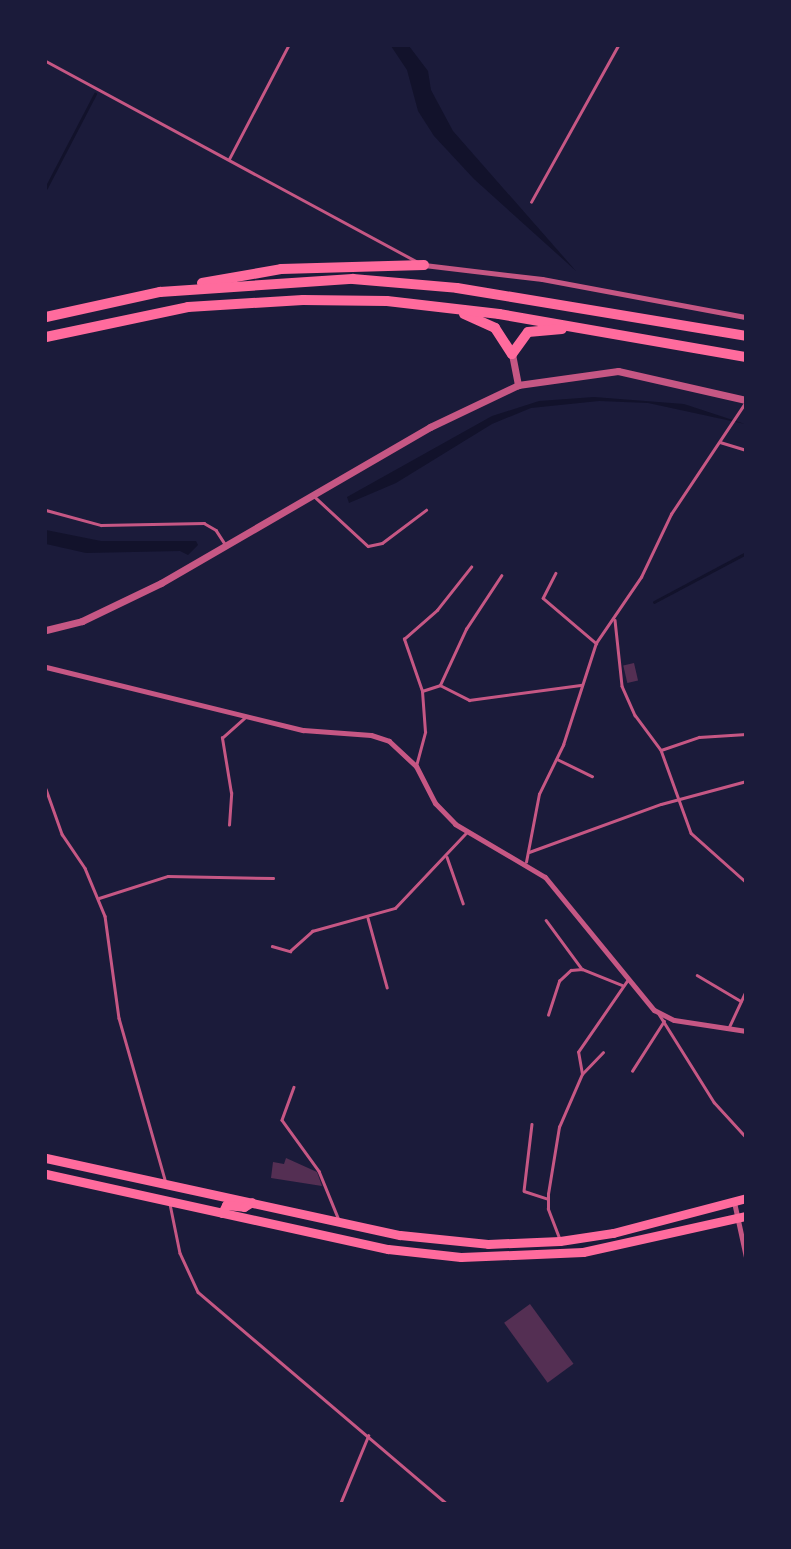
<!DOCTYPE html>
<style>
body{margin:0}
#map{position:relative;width:791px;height:1549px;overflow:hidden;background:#1b1b3a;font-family:Georgia,serif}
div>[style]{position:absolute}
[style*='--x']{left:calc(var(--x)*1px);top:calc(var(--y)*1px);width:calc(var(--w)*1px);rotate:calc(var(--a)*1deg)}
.water>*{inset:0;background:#12122b}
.stream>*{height:2.5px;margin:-1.25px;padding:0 1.25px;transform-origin:1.25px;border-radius:1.25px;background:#12122b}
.building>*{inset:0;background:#542f53;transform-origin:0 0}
.service>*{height:2.5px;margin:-1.25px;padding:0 1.25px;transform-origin:1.25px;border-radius:1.25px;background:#c65784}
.minor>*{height:5px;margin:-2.5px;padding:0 2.5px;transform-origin:2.5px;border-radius:2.5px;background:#c65784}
.tertiary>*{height:7px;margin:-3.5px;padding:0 3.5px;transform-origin:3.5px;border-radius:3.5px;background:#c65784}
.primary>*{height:9px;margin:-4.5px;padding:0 4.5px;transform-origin:4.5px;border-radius:4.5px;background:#ff6b9d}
.trunk>*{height:10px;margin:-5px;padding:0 5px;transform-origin:5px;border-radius:5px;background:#ff6b9d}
span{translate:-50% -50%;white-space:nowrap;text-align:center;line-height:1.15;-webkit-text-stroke:6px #1b1b3a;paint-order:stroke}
.frame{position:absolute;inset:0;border:47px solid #1b1b3a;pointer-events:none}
</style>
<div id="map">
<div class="water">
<div style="clip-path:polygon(391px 46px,409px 46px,428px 71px,431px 90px,453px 131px,576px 271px,474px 179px,434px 136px,418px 111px,407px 70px)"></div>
<div style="clip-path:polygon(594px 397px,684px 404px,745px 424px,648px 403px,599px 401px,531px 408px,492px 424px,396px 483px,349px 503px,347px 497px,492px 416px,539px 401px)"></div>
<div style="clip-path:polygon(46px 530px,101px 541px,196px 541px,198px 545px,188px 555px,180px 551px,86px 553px,46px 544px)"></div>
</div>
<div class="stream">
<div style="--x:46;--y:188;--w:106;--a:-62.5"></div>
<div style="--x:654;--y:602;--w:104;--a:-28"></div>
</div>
<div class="building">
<div style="left:634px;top:663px;width:18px;height:11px;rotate:77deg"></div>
<div style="clip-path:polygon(286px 1158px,317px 1172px,322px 1186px,271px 1178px,273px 1162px,284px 1164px)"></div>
<div style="left:530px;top:1304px;width:74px;height:32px;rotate:54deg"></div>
</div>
<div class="service">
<div style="--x:46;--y:61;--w:423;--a:28.4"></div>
<div style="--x:229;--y:159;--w:127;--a:-62.4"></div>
<div style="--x:531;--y:202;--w:179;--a:-60.9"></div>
<div style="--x:720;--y:442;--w:27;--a:17"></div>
<div style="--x:315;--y:497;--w:72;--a:42.8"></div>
<div style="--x:368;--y:546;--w:14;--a:-12"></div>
<div style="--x:382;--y:543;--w:55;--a:-36.9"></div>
<div style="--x:46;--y:510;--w:57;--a:15.3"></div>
<div style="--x:101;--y:525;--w:103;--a:-1.1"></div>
<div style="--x:204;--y:523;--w:14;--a:30"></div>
<div style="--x:216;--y:530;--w:17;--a:57"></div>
<div style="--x:556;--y:573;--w:28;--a:117"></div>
<div style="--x:543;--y:598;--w:70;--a:40.3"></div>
<div style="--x:615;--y:620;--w:66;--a:83.9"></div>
<div style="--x:622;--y:686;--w:32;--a:66"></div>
<div style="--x:635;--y:715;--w:44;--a:53.4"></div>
<div style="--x:661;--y:750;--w:88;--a:70.1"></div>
<div style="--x:691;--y:833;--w:74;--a:41.7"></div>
<div style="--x:440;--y:685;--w:33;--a:27"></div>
<div style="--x:469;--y:700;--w:114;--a:-7.6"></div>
<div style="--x:422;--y:691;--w:55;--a:-109.1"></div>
<div style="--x:404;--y:639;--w:44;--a:-41.3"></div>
<div style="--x:437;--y:610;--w:55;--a:-51.7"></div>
<div style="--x:661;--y:750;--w:40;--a:-18.9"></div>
<div style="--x:699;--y:737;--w:47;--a:-3.7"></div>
<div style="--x:557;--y:759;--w:39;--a:26"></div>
<div style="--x:416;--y:766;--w:35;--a:-75"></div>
<div style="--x:425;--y:732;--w:41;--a:-94.2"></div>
<div style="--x:422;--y:691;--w:19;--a:-18"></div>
<div style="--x:440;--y:685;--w:62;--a:-65.1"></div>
<div style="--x:466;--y:629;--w:64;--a:-56.6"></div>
<div style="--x:46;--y:789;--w:48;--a:70.4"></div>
<div style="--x:62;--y:834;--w:41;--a:55.9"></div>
<div style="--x:85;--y:868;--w:52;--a:67.4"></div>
<div style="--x:105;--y:916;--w:103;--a:82.2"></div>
<div style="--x:119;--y:1018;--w:168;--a:74.1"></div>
<div style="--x:229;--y:825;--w:32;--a:-86"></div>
<div style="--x:231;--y:793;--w:56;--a:-99.3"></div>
<div style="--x:222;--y:738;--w:30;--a:-42"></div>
<div style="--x:529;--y:852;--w:140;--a:-20"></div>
<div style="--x:661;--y:804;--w:88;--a:-15.1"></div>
<div style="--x:447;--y:857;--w:49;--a:70.8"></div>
<div style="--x:526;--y:862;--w:69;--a:-79.2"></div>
<div style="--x:539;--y:794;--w:55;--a:-63.9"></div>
<div style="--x:563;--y:745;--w:107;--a:-72.1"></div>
<div style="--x:596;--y:643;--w:80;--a:-55.7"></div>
<div style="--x:641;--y:577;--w:70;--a:-64.5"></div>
<div style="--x:671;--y:514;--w:133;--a:-56.3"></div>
<div style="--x:99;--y:898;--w:72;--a:-17.7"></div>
<div style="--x:168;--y:876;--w:105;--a:1.1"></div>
<div style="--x:368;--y:918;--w:72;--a:74.6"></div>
<div style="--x:546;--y:920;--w:61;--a:53.7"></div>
<div style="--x:272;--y:946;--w:19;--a:16"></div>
<div style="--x:290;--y:951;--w:30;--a:-42"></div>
<div style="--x:312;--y:931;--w:86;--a:-15.5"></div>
<div style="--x:395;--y:908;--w:103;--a:-46.6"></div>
<div style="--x:697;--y:975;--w:51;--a:30.6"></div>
<div style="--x:659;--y:1014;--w:104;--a:58"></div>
<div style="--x:714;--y:1102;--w:47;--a:47.6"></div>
<div style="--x:548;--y:1015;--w:36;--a:-72"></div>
<div style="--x:559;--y:981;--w:16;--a:-43"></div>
<div style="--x:571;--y:970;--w:11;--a:-5"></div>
<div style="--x:582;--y:969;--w:43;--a:21.8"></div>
<div style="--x:729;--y:1027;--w:40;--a:-65"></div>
<div style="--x:632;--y:1071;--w:59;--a:-57.4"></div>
<div style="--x:582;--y:1074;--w:30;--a:-46"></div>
<div style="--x:294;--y:1087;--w:35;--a:110"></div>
<div style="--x:282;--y:1120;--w:63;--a:54"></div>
<div style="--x:319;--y:1171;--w:53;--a:67.8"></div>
<div style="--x:532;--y:1124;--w:67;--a:96.8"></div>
<div style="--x:524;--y:1191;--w:25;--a:18"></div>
<div style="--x:170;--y:1204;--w:50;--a:78.5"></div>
<div style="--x:180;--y:1253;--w:43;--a:65.2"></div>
<div style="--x:198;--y:1292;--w:327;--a:40.4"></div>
<div style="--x:559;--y:1238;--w:31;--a:-111"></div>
<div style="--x:548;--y:1209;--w:15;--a:-90"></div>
<div style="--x:548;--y:1194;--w:68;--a:-80.7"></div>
<div style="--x:559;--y:1127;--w:58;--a:-66.5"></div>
<div style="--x:582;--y:1074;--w:22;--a:-100"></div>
<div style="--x:578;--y:1052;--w:86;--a:-55.4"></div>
<div style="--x:340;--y:1504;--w:74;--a:-67.6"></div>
</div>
<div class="minor">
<div style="--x:424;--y:265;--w:119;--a:6.8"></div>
<div style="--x:542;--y:279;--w:208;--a:10.6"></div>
<div style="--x:46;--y:667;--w:265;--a:13.8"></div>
<div style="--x:303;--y:730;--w:68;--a:4.2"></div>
<div style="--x:371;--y:735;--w:19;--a:18"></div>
<div style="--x:389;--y:741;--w:37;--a:43"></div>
<div style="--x:416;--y:766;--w:42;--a:62.8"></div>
<div style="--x:435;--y:803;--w:29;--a:46"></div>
<div style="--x:455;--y:824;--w:104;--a:30.5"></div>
<div style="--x:545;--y:877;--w:172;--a:50.7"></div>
<div style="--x:654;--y:1010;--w:22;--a:27"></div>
<div style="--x:674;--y:1020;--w:73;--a:8.7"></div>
<div style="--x:734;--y:1202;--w:56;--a:77.7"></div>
</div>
<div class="tertiary">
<div style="--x:512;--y:354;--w:32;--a:79"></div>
<div style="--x:518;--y:385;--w:101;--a:-8"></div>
<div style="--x:618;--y:371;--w:131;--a:12.8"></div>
<div style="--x:46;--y:630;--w:37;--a:-14"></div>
<div style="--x:82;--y:621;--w:88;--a:-25.7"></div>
<div style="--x:161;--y:583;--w:311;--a:-30.1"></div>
<div style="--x:430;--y:427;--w:98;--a:-25.5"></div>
</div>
<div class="primary">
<div style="--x:46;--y:1158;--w:362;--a:12.3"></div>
<div style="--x:400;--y:1235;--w:88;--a:5.8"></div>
<div style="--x:488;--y:1244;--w:72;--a:-2.4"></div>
<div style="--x:560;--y:1241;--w:54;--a:-8.6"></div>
<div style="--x:613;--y:1233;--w:138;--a:-14.7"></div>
<div style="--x:46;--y:1174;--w:350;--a:12.4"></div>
<div style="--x:388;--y:1249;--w:73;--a:6.3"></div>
<div style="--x:461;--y:1257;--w:122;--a:-2.3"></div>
<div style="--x:583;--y:1252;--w:167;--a:-12.5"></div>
<div style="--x:222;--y:1213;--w:9;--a:-63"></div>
<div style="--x:226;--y:1205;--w:18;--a:6"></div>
<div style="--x:244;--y:1207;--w:9;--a:-32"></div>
</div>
<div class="trunk">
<div style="--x:202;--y:283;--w:80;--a:-10"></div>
<div style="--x:281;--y:269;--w:143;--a:-1.6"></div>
<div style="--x:464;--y:314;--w:34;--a:24"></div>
<div style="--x:495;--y:328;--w:31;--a:57"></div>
<div style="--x:46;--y:317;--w:117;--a:-12.4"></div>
<div style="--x:160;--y:292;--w:193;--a:-3.9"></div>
<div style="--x:353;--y:279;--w:104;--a:4.9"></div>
<div style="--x:457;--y:288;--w:293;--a:9.4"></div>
<div style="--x:46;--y:337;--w:145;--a:-11.9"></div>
<div style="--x:188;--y:307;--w:115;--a:-3.5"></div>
<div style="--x:303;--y:300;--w:84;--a:0.7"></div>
<div style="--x:387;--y:301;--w:113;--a:6.6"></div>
<div style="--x:499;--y:314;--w:251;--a:9.9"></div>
<div style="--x:512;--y:354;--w:27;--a:-54"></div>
<div style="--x:528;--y:332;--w:34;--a:-5"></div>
</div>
<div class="frame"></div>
</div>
